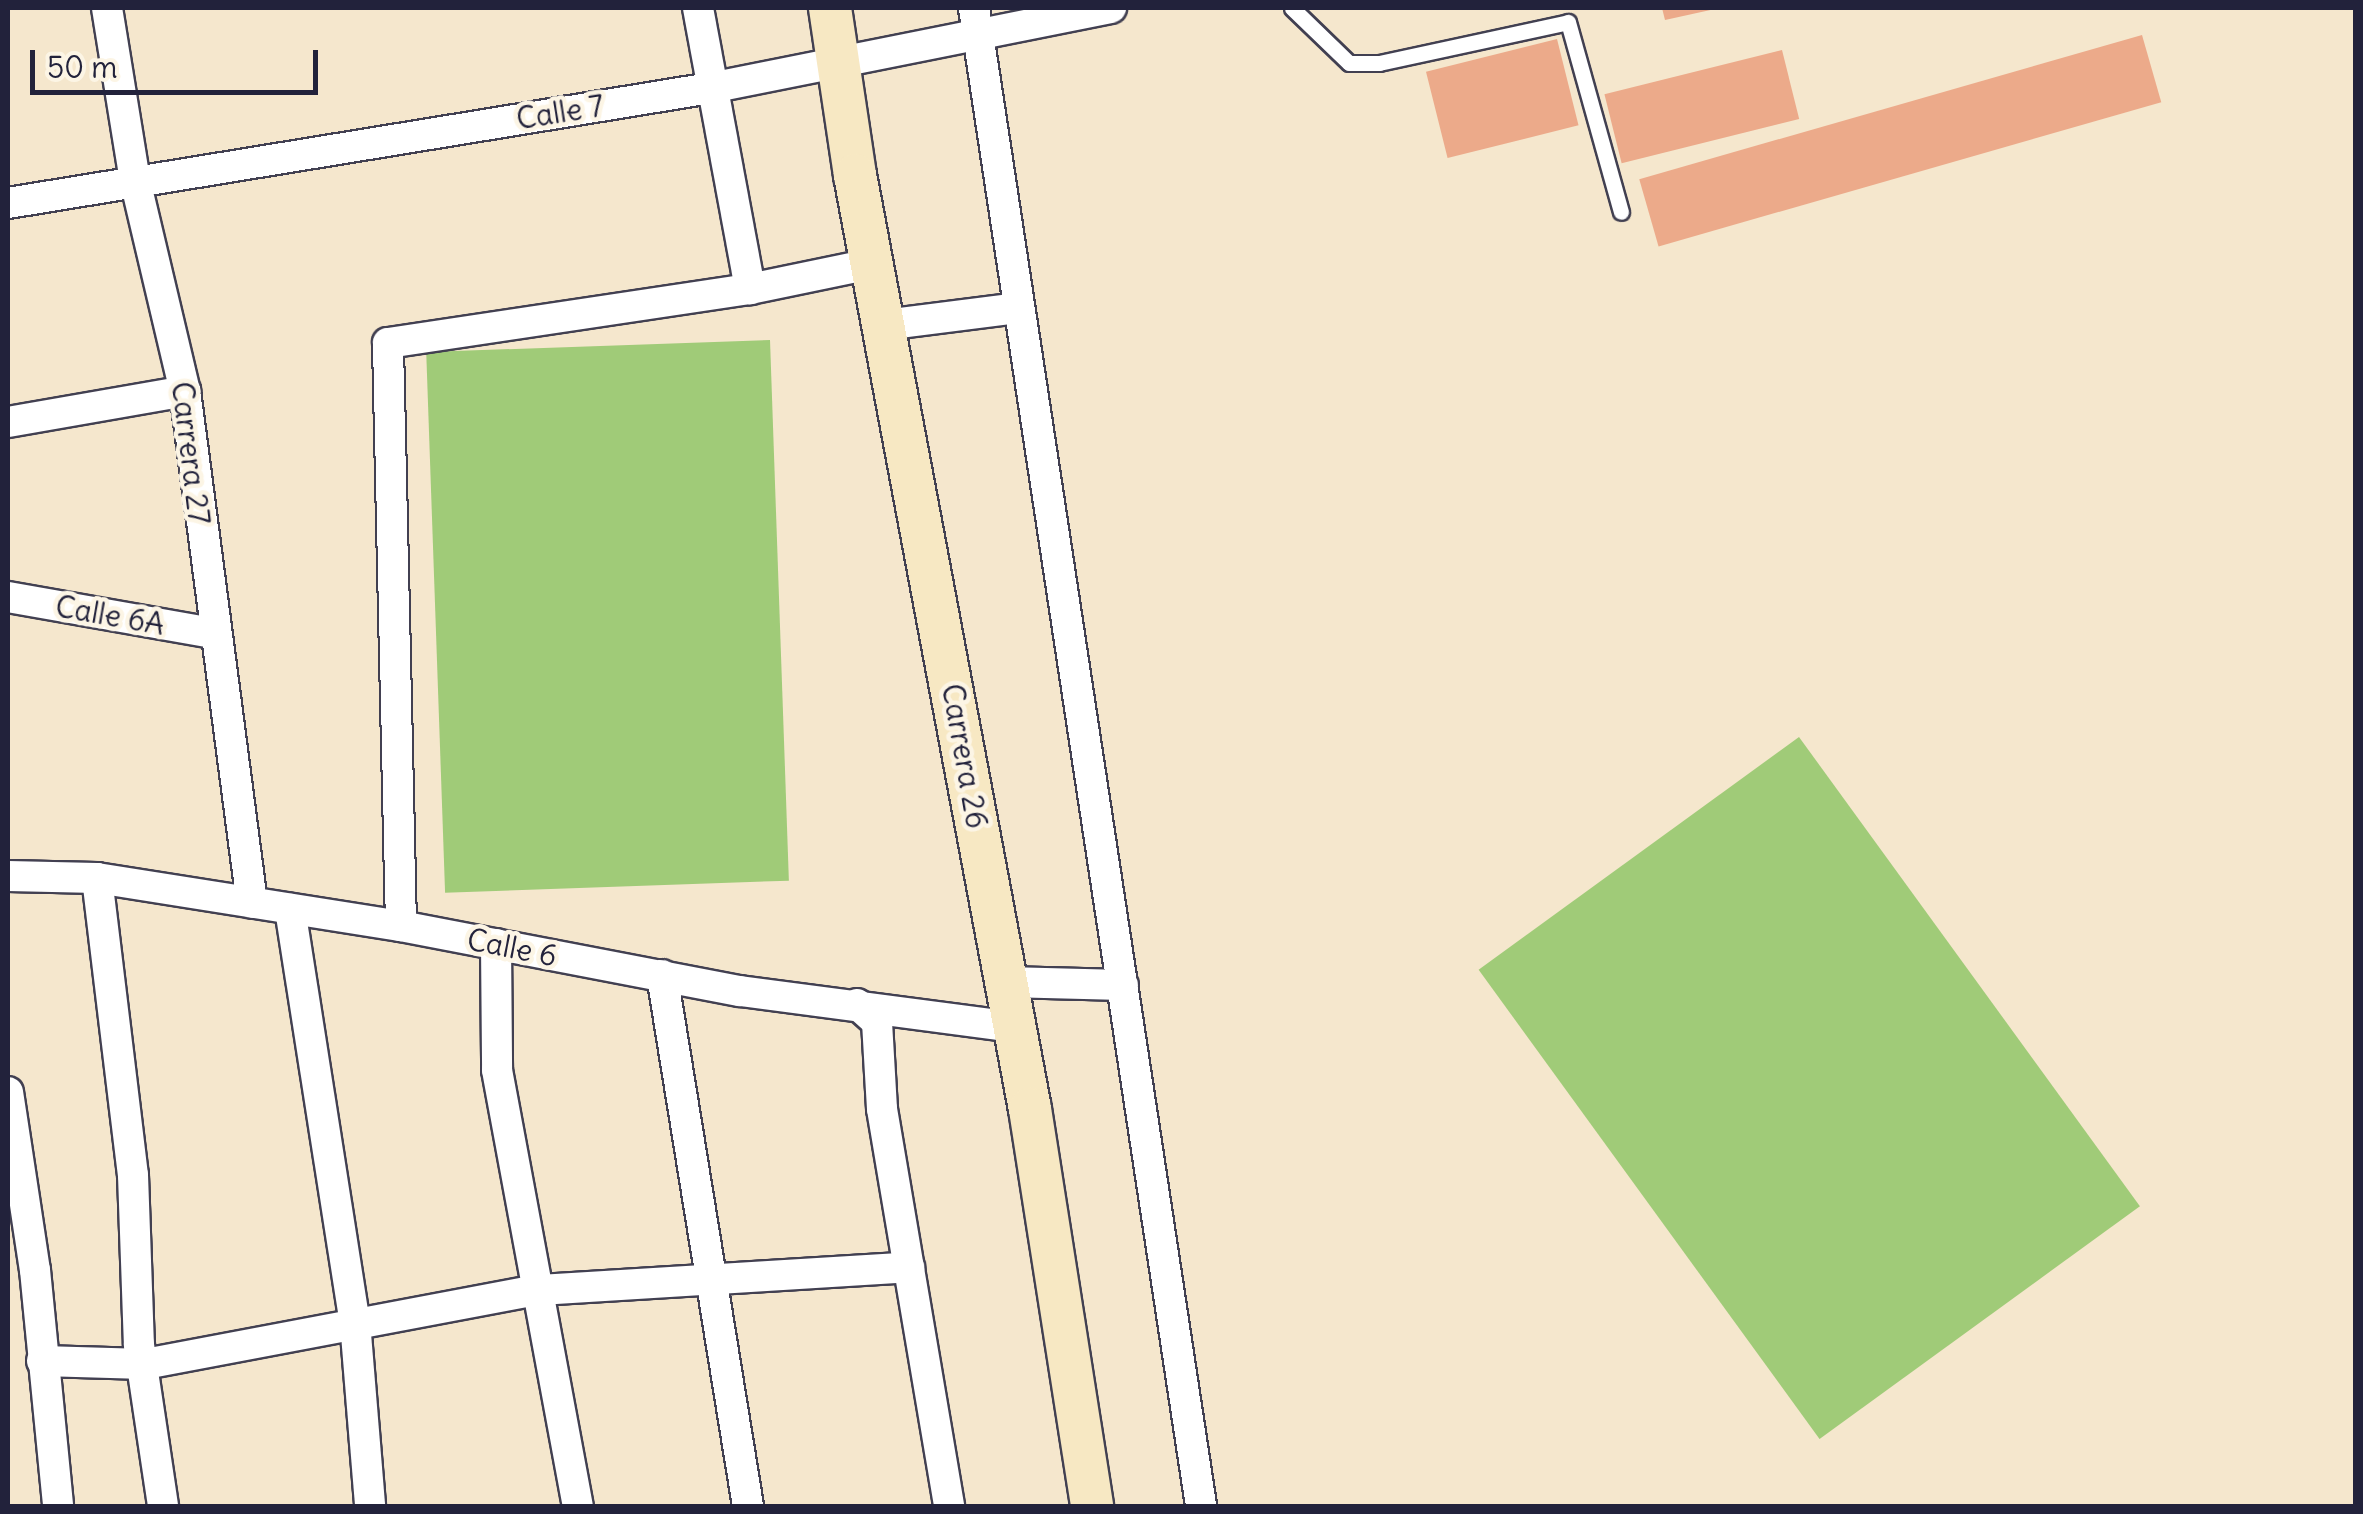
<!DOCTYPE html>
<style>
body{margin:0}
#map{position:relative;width:2363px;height:1514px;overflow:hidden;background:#f5e7cd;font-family:Delius,sans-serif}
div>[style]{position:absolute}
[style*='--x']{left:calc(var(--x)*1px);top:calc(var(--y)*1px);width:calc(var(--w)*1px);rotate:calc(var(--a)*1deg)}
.green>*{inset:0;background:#a0cb78;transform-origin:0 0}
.building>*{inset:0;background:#ecaa8a;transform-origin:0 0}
.roads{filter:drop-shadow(2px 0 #424051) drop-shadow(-2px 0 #424051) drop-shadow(0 2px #424051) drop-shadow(0 -2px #424051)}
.service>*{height:15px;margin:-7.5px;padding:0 7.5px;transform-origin:7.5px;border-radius:7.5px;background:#fff}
.minor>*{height:30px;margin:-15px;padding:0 15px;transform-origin:15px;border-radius:15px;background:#fff}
.secondary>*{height:42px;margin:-21px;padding:0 21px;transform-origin:21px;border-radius:21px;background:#f7e8c3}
span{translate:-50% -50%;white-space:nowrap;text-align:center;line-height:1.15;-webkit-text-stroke:9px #fcf5e5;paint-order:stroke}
.street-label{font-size:30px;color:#22223b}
.frame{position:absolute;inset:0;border:10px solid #22223b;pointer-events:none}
.scale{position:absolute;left:30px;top:50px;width:288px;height:45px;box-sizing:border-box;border:5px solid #22223b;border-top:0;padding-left:12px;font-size:30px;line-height:35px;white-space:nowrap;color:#22223b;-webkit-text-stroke:8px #fcf5e5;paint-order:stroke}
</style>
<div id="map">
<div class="green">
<div style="left:770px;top:340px;width:541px;height:344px;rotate:88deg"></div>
<div style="left:1799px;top:737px;width:580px;height:396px;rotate:54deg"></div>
</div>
<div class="building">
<div style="clip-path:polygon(1662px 8px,1715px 8px,1715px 9px,1665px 20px)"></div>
<div style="left:2142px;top:35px;width:70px;height:523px;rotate:74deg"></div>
<div style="left:1557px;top:39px;width:89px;height:135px;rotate:76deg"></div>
<div style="left:1782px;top:50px;width:71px;height:183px;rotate:76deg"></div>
</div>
<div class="roads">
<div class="service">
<div style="--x:1292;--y:8;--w:79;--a:44"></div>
<div style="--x:1349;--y:63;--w:30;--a:0"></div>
<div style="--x:1379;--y:63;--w:193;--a:-12.2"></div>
<div style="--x:1568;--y:22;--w:197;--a:74.4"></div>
</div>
<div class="minor">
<div style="--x:107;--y:8;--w:174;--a:80.8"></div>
<div style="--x:135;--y:180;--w:217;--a:76.7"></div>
<div style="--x:185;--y:391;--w:516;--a:82.54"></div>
<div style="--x:698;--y:8;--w:286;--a:79.5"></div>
<div style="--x:974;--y:8;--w:1515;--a:81.38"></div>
<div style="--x:8;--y:203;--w:711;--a:-9.3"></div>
<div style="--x:710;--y:88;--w:409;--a:-11.3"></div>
<div style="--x:884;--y:325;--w:135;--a:-7.2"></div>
<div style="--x:8;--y:422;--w:180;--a:-9.9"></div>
<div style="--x:8;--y:597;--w:207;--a:10"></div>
<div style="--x:8;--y:876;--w:89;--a:1.3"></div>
<div style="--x:97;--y:878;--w:308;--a:9"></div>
<div style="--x:401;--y:926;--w:345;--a:10.9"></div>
<div style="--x:740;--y:991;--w:277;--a:7.5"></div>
<div style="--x:97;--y:878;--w:299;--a:83.1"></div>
<div style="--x:133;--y:1175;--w:170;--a:88"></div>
<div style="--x:139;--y:1345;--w:163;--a:81.5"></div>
<div style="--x:290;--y:909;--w:418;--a:81.1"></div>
<div style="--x:355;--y:1322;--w:185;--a:85.3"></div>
<div style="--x:401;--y:926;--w:583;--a:-91.28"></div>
<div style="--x:388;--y:343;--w:366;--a:-8.5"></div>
<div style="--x:750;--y:289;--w:129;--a:-11.7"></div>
<div style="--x:496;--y:944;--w:126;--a:89.5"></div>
<div style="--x:497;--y:1070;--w:443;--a:79.5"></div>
<div style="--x:662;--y:975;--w:538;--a:80.8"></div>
<div style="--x:1006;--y:982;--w:117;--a:1.5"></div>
<div style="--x:857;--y:1004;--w:27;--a:42"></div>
<div style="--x:877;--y:1022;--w:87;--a:86.7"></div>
<div style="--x:882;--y:1109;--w:403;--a:80.4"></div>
<div style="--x:8;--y:1092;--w:180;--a:81.4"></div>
<div style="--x:35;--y:1270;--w:237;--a:84.4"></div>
<div style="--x:42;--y:1361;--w:103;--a:1.7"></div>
<div style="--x:145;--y:1364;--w:400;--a:-10.7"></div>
<div style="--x:538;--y:1290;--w:372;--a:-3.5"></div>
</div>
<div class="secondary">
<div style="--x:830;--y:8;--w:169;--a:81.5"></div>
<div style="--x:855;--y:175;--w:950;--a:79.39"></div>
<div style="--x:1030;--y:1109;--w:402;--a:81.1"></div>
</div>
</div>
<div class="street-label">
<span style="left:560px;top:112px;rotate:-9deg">Calle 7</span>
<span style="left:191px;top:453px;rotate:83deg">Carrera 27</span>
<span style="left:110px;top:615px;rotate:10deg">Calle 6A</span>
<span style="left:965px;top:756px;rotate:80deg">Carrera 26</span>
<span style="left:512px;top:947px;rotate:11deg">Calle 6</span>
</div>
<div class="frame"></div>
<div class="scale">50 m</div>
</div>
